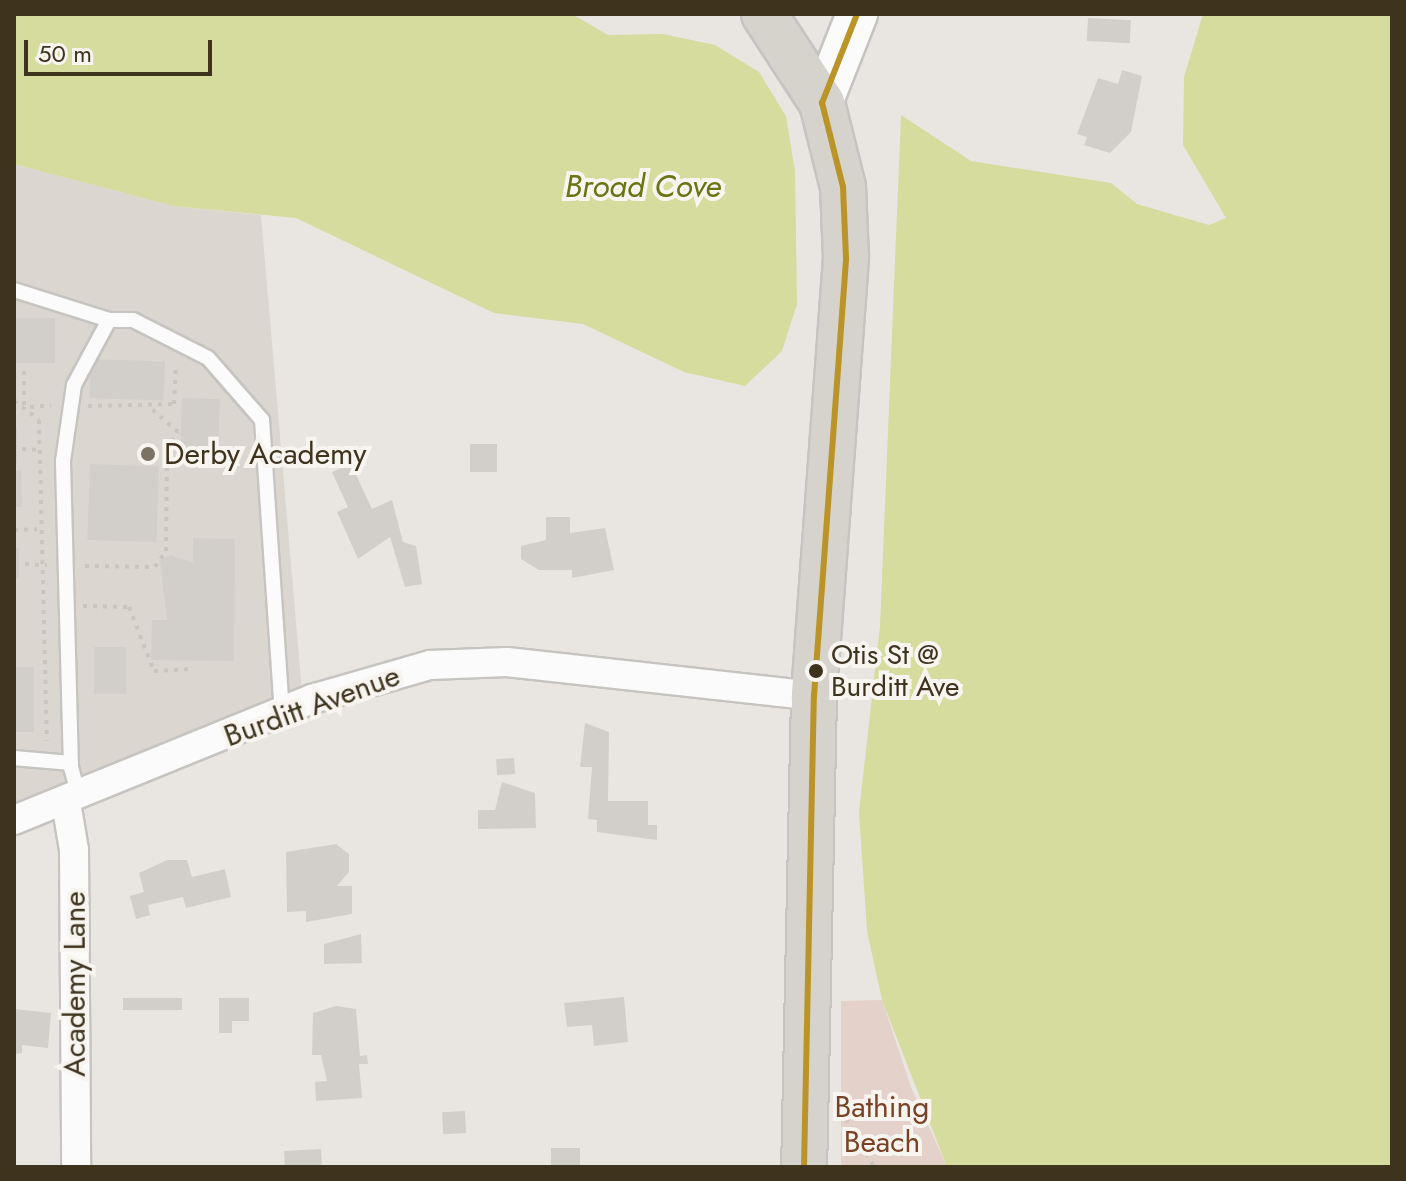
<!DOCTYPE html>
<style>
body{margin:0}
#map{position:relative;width:1406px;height:1181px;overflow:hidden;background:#e9e6e2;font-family:Jost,sans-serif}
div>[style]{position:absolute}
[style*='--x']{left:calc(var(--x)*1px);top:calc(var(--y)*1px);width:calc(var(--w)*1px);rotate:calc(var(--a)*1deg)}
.built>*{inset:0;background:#dbd6cf}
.green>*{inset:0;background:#e4d1c9}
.water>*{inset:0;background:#d5dc9d}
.building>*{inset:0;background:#d2cfca;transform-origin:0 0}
.path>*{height:4px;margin-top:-2px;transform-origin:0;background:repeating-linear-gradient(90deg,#cac5bf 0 4px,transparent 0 10px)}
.roads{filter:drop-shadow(2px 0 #c6c4c0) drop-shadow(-2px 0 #c6c4c0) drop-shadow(0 2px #c6c4c0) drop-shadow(0 -2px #c6c4c0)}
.lane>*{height:14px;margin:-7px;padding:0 7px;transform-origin:7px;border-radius:7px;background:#fcfbfb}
.street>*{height:28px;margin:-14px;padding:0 14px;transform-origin:14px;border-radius:14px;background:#fcfbfb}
.secondary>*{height:40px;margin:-20px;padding:0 20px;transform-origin:20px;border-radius:20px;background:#fcfbfb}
.primary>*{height:44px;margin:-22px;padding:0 22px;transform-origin:22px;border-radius:22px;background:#d6d2cc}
.bus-1>*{height:6px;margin:-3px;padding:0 3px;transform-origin:3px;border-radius:3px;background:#bb9427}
.dots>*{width:22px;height:22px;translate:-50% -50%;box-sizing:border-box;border:4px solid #f8f4f0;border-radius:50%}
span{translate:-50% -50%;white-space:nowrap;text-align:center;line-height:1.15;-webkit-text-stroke:8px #f8f4f0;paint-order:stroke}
.bus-label{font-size:28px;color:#3e341e}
.left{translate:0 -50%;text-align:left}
.poi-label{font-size:30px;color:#3e341e}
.street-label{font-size:30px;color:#3e341e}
.park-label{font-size:30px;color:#794224}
.water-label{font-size:32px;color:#677512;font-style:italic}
.frame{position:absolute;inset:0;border:16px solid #3e341e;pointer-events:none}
.scale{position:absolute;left:24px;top:40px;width:188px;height:36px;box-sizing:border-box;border:4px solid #3e341e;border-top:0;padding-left:10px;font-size:24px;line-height:28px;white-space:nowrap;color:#3e341e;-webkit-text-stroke:6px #f8f4f0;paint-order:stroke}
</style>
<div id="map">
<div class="built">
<div style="clip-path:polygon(14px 164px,173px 206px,261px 215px,302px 692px,14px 804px)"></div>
</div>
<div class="green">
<div style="clip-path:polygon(882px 1000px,911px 1087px,947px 1167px,841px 1167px,841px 1001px)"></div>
</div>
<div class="water">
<div style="clip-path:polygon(14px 14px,572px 14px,608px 35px,663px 34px,715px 45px,759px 72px,786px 116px,795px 171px,797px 304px,782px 351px,745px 386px,684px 372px,583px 324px,494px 313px,296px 218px,173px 206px,14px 164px)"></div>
<div style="clip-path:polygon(1203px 14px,1392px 14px,1392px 1167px,947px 1167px,882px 1000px,867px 931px,859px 812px,880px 626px,901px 115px,971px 161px,1111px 183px,1137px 204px,1209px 225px,1226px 218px,1183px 145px,1184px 77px)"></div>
</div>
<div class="building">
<div style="left:1088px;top:18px;width:43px;height:23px;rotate:3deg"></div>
<div style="clip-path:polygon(1122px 70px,1142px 76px,1131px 132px,1110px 153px,1084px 145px,1087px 137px,1077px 134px,1098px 78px,1118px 84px)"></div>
<div style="left:14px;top:318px;width:41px;height:45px"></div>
<div style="left:91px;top:359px;width:74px;height:39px;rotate:2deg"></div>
<div style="left:182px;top:398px;width:38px;height:66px;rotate:2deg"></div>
<div style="left:14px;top:427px;width:3px;height:36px"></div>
<div style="left:470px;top:444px;width:27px;height:28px"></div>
<div style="left:90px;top:464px;width:69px;height:76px;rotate:2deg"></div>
<div style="clip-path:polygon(351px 464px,372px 509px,392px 500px,403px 542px,416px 546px,422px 584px,405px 587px,390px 537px,358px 559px,337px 512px,348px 507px,332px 472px)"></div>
<div style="clip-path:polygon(21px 470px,22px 507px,14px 507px,14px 471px)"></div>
<div style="clip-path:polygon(546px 517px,570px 517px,570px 533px,605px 528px,614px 570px,572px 578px,572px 570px,539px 570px,521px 559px,521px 546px,546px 540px)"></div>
<div style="clip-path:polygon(193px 538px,235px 539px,234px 661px,151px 660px,152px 620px,167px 620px,160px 560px,171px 555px,193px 563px)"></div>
<div style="left:14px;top:548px;width:5px;height:30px"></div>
<div style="left:94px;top:647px;width:32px;height:47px"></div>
<div style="left:14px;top:667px;width:20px;height:65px"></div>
<div style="clip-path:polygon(585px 723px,609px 732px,608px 801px,648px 801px,648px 825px,657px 825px,657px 840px,597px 832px,597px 820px,588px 819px,592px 767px,580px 767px)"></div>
<div style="left:514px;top:758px;width:16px;height:18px;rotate:86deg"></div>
<div style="clip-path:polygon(502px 782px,535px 793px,536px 828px,478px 829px,478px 810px,495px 810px)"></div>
<div style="clip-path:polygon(336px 844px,349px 854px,349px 872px,337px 886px,352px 886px,352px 914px,306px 922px,306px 911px,287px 912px,286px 852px)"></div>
<div style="clip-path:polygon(167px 860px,187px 860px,192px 877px,225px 869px,231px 897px,186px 908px,183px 897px,148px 905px,150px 915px,136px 919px,130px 896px,144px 892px,139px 873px)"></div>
<div style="clip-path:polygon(361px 934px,362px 963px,324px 964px,324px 944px)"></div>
<div style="clip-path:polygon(624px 997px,628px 1042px,594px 1046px,592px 1025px,567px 1027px,564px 1003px)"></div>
<div style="left:182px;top:998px;width:12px;height:59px;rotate:90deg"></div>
<div style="clip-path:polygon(219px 998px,249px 998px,249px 1021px,232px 1021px,232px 1033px,219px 1033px)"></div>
<div style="clip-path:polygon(336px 1006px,356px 1009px,360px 1056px,367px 1055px,368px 1064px,359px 1064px,362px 1098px,316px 1101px,315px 1082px,327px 1081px,321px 1055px,312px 1055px,313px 1013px)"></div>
<div style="clip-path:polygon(14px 1009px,51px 1013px,48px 1048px,22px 1045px,22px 1053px,14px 1054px)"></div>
<div style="left:465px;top:1111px;width:22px;height:23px;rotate:87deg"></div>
<div style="left:551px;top:1148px;width:29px;height:19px"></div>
<div style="left:321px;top:1149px;width:18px;height:37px;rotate:87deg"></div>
</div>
<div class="path">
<div style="--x:14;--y:401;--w:31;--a:37"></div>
<div style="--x:39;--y:420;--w:321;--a:88.6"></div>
<div style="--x:24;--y:405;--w:35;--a:-90"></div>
<div style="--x:88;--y:406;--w:86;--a:-1.3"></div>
<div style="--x:174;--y:404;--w:40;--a:-87.1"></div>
<div style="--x:30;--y:407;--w:21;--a:-5"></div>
<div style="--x:22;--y:449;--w:16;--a:4"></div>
<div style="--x:14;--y:530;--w:23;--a:-2"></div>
<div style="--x:25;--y:564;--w:22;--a:3"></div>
<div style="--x:85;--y:566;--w:70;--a:0.8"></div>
<div style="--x:155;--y:567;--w:19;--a:-55"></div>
<div style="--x:166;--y:551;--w:101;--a:-89.4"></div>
<div style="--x:167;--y:450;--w:21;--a:-59"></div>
<div style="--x:178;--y:432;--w:35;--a:-139"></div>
<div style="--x:83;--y:606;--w:46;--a:1.2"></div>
<div style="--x:129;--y:607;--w:69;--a:68.7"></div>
<div style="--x:154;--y:671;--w:36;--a:-3"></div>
<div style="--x:841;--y:1110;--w:66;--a:59.9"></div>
</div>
<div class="roads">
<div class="lane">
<div style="--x:14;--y:290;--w:100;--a:17.5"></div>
<div style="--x:14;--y:758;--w:57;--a:5"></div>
<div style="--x:79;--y:797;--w:30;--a:-105"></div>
<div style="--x:71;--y:768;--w:307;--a:-91.5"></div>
<div style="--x:63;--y:461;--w:77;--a:-81.8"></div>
<div style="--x:74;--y:385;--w:74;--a:-61.7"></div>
<div style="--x:109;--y:320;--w:24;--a:0"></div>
<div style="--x:133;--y:320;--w:84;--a:26.9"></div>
<div style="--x:208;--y:358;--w:82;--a:48.9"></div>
<div style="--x:262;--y:420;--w:293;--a:86.1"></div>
</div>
<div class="street">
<div style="--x:66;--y:802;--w:49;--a:80.5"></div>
<div style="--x:74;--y:850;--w:317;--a:89.6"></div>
<div style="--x:14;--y:820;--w:322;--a:-22.1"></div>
<div style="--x:312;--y:699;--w:123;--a:-16.1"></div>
<div style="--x:430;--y:665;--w:77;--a:-2.2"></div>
<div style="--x:507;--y:662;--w:309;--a:6.3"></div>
</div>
<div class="secondary">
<div style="--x:822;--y:103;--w:96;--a:-68.5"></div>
</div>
<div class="primary">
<div style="--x:764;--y:14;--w:106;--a:56.9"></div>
<div style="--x:822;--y:103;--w:87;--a:76"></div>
<div style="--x:843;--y:187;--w:71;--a:87.6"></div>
<div style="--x:846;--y:258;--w:439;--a:94.2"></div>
<div style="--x:814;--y:696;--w:471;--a:91.2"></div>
</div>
</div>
<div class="bus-1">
<div style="--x:804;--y:1167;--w:471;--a:-88.8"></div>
<div style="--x:814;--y:696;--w:439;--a:-85.8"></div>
<div style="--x:846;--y:258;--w:71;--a:-92.4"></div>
<div style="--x:843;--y:187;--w:87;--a:-104"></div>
<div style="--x:822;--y:103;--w:96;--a:-68.5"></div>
</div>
<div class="dots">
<div style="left:148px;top:454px;background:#7a7263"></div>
<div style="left:816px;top:671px;background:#3e341e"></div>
</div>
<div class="bus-label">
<span class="left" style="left:831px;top:671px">Otis St @<br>Burditt Ave</span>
</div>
<div class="poi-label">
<span class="left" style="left:164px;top:454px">Derby Academy</span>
</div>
<div class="street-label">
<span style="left:312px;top:706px;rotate:-20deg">Burditt Avenue</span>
<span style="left:75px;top:984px;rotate:-90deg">Academy Lane</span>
</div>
<div class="park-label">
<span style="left:882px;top:1124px">Bathing<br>Beach</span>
</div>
<div class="water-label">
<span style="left:643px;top:186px">Broad Cove</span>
</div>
<div class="frame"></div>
<div class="scale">50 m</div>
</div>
